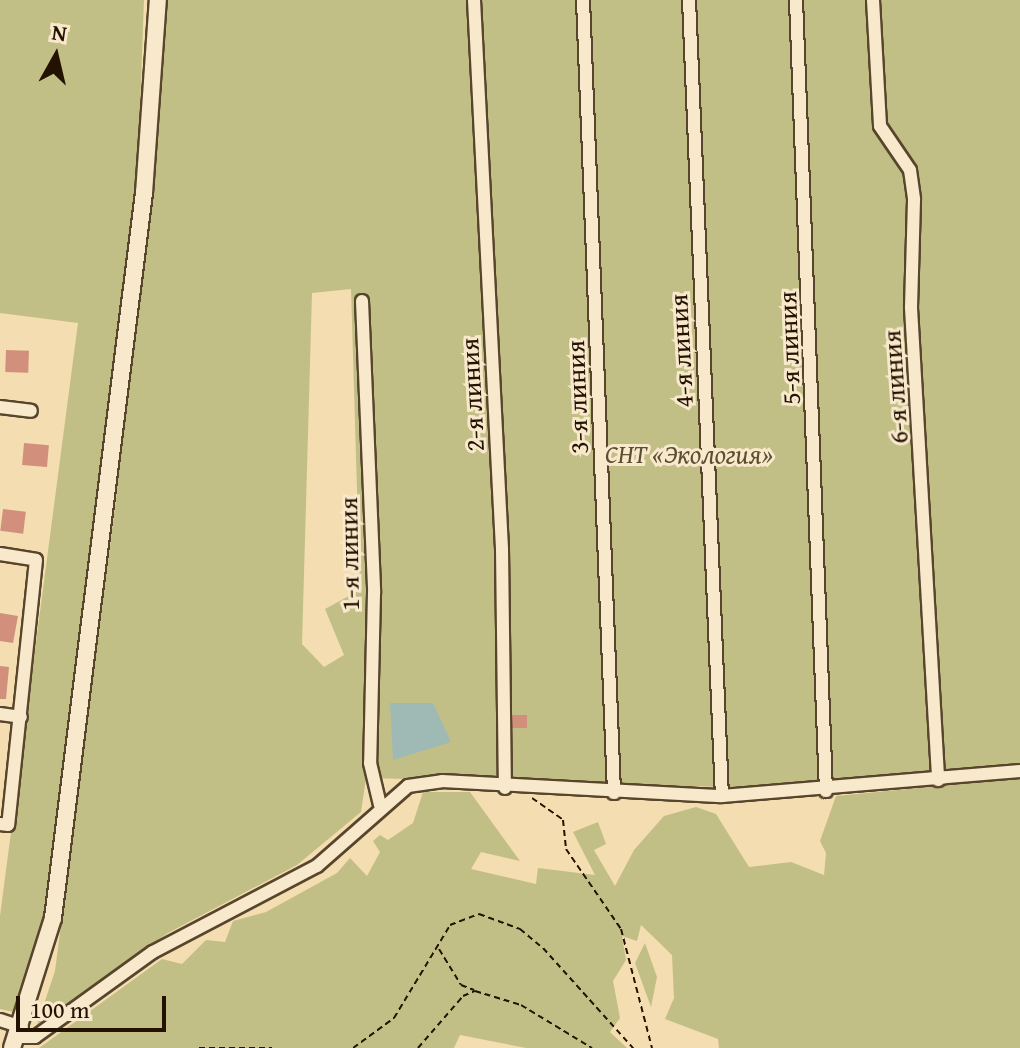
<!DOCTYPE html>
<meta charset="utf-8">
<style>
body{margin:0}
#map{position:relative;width:1020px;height:1048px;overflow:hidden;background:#f4ddb0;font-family:"Gentium Book Plus",serif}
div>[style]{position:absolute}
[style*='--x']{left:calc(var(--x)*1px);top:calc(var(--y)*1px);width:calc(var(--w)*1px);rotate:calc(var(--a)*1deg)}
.green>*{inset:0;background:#c2bf86}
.water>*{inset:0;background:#9fbab5}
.building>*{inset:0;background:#d2907c;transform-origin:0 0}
.path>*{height:2px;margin-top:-1px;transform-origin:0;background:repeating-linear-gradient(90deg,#231200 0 6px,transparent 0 10px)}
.roads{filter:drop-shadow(2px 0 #57452c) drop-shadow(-2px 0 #57452c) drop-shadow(0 2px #57452c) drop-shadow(0 -2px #57452c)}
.minor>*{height:12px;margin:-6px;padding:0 6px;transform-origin:6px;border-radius:6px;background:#f8e9cc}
.secondary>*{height:16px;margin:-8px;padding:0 8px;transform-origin:8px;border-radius:8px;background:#f8e9cc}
span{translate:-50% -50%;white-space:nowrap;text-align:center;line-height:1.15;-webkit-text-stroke:6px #f8e9cc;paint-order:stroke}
.street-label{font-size:26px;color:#231200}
.park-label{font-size:26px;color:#5b4f2f;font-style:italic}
.north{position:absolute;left:16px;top:16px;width:80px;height:80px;-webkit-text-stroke:6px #f8e9cc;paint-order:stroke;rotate:8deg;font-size:22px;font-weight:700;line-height:32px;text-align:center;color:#231200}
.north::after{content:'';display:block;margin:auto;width:28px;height:36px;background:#231200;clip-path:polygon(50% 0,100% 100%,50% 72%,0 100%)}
.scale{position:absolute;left:16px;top:996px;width:150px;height:36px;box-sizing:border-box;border:4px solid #231200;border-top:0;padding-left:10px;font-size:24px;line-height:28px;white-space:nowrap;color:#231200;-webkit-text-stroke:6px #f8e9cc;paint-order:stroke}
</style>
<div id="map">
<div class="green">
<div style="clip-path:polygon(0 0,144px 0,136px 219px,42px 950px,23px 1014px,0 1009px,0 916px,78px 323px,0 313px)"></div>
<div style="clip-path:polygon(evenodd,167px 0,1020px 0,1020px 763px,808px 789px,366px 778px,361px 812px,297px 865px,168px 933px,37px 1025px,55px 971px,116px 499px,167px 0,351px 289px,360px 590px,325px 609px,344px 655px,324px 667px,302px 644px,312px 293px,351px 289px)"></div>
<div style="clip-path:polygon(1020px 778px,1020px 1048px,719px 1048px,718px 1039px,665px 1019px,674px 998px,672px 955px,641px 925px,637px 941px,622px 936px,626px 960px,613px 981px,620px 1018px,610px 1032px,627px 1048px,526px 1048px,460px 1035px,454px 1048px,39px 1048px,162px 959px,182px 964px,206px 940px,225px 942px,233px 921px,266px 912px,337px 873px,350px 858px,367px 876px,380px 852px,373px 841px,380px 835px,388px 840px,413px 823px,423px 792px,470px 792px,520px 861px,481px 852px,471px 869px,536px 884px,538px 868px,595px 875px,573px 832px,598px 822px,606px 844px,594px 850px,615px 886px,634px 850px,664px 816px,696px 807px,716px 814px,749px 867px,791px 862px,824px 875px,826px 853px,820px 841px,836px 796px)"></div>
<div style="clip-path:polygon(645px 943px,657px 977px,651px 1007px,635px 963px)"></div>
</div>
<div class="water">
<div style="clip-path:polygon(390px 703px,433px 703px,451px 742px,393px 760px)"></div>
</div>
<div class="building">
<div style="left:6px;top:350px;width:23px;height:22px;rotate:2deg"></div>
<div style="left:24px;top:443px;width:25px;height:22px;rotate:5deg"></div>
<div style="left:3px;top:509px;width:23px;height:22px;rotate:7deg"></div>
<div style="clip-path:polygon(0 613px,18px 616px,13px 643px,0 641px)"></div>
<div style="clip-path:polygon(0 666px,9px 667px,6px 699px,0 699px)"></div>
<div style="left:527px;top:715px;width:13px;height:17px;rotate:90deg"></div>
</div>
<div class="path">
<div style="--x:532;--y:798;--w:38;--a:35"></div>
<div style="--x:563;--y:820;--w:29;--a:84"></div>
<div style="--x:566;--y:849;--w:97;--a:55.5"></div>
<div style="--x:621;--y:929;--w:123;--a:75.4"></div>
<div style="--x:439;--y:949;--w:42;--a:58.6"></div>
<div style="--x:461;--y:985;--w:14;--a:21"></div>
<div style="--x:199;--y:1048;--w:73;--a:0"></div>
<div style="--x:353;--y:1048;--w:51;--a:-36.2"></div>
<div style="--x:394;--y:1018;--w:109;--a:-58.9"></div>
<div style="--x:450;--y:925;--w:31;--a:-21"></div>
<div style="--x:479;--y:914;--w:44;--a:20.1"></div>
<div style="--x:520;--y:929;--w:30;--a:40"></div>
<div style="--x:543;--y:948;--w:135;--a:48"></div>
<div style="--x:418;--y:1048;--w:69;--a:-49.1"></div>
<div style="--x:463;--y:996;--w:13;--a:-23"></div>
<div style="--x:475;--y:991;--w:48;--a:16.9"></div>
<div style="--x:521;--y:1005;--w:83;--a:31.2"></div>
</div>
<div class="roads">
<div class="minor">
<div style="--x:474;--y:0;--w:550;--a:87.08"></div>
<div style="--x:502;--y:549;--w:239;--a:89.3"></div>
<div style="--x:583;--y:0;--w:794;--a:87.76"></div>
<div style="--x:689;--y:0;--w:797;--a:87.63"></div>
<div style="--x:796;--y:0;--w:792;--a:87.83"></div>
<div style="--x:873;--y:0;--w:126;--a:86.8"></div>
<div style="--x:880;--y:126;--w:53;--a:55.7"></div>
<div style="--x:910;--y:170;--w:30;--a:82"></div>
<div style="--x:914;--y:200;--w:108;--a:91.6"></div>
<div style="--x:911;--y:308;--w:473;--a:86.7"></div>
<div style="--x:362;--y:301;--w:292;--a:87.6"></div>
<div style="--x:374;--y:593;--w:170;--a:91.3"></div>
<div style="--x:370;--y:763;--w:43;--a:76.6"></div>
<div style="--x:0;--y:407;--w:31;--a:7"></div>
<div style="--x:0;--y:554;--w:36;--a:9"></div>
<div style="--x:36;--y:560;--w:266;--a:96"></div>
<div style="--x:8;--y:825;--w:8;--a:-173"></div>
<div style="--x:0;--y:714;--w:21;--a:8"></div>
<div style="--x:0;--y:1020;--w:23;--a:18"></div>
<div style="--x:18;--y:1037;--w:17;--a:0"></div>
<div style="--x:35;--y:1037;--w:145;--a:-35.8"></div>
<div style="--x:153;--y:952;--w:185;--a:-27.7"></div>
<div style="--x:317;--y:866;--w:121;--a:-41.3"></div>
<div style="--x:408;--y:786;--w:34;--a:-8"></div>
<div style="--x:442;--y:781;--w:280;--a:3.1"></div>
<div style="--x:722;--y:796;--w:299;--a:-4.8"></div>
</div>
<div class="secondary">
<div style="--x:12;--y:1048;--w:136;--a:-72.5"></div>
<div style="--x:53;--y:918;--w:731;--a:-82.85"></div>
<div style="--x:144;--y:193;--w:194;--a:-85.9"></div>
</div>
</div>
<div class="street-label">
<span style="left:789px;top:348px;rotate:-92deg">5-я линия</span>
<span style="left:681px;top:351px;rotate:-93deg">4-я линия</span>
<span style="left:895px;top:387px;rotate:-94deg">6-я линия</span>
<span style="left:472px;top:395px;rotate:-93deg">2-я линия</span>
<span style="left:577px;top:397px;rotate:-92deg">3-я линия</span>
<span style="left:349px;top:554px;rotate:-91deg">1-я линия</span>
</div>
<div class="park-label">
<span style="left:689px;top:454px">СНТ «Экология»</span>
</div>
<div class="north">N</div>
<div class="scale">100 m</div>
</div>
